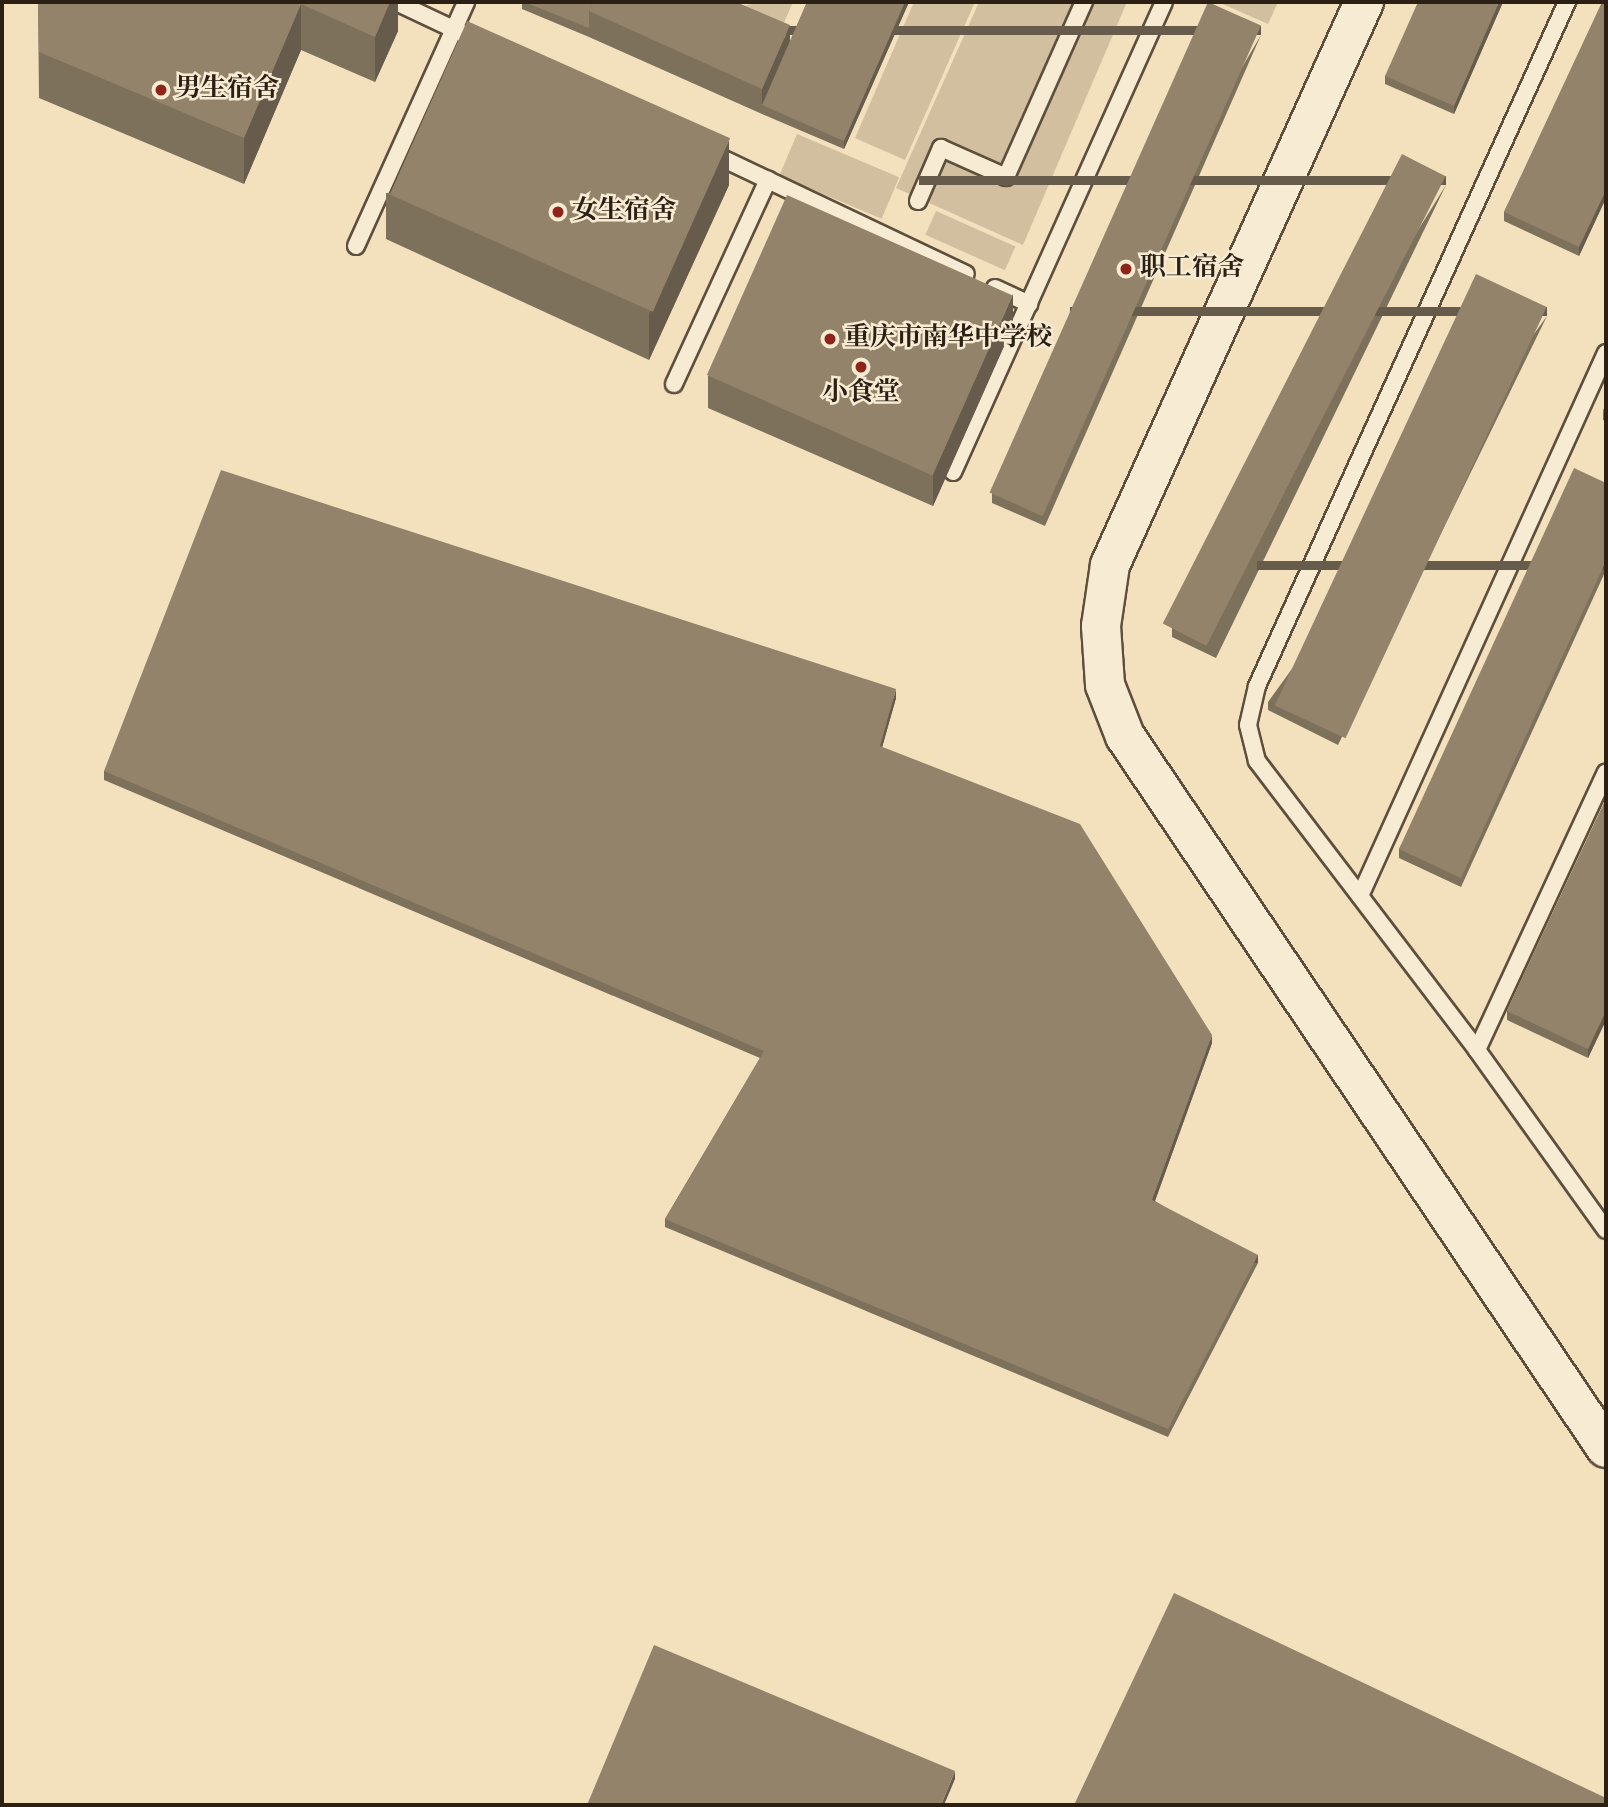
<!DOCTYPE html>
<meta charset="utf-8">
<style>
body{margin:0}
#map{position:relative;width:1608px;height:1807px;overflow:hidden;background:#f3e0bc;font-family:"Sorts Mill Goudy","Noto Serif SC",serif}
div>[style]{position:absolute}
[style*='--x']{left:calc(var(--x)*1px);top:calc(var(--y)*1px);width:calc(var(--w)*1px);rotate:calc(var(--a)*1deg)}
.green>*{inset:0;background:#d1bf9f;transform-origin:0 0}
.roads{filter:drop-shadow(2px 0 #5e4f3d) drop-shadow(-2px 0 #5e4f3d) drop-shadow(0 2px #5e4f3d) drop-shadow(0 -2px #5e4f3d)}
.lane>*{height:16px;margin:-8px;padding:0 8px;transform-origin:8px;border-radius:8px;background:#f7ebd3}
.secondary>*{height:38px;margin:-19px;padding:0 19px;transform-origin:19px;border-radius:19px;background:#f7ebd3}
.wall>*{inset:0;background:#7e715c}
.shaded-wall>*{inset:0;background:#675c4b;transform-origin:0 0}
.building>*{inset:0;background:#93836b;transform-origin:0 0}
.dots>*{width:19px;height:19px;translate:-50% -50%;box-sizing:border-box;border:4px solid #f7ebd3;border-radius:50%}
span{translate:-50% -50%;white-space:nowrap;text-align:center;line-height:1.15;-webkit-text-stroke:5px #f7ebd3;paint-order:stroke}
.poi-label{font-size:26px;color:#2c1f13;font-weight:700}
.left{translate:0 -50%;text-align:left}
.frame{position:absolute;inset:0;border:4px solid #2c1f13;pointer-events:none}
</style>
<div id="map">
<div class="green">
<div style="clip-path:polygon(759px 2px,793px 2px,777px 39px,722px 12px)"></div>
<div style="clip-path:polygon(914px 2px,975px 2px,905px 160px,855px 138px)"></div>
<div style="clip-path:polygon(979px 2px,1127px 2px,1023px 245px,896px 188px)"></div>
<div style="clip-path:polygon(1218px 2px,1278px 2px,1268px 24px)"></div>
<div style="left:797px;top:134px;width:111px;height:45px;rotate:23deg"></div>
<div style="left:936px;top:211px;width:87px;height:26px;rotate:24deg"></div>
</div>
<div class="roads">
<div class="lane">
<div style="--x:396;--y:2;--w:92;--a:25.2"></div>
<div style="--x:1567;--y:2;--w:751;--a:114.38"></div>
<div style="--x:1257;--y:686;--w:40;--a:103"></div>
<div style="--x:1248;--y:725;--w:37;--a:76"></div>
<div style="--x:1257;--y:761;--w:363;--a:52.7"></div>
<div style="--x:1477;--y:1050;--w:221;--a:54.4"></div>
<div style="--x:711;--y:153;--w:282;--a:25.4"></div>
<div style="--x:918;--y:201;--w:58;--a:-66.5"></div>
<div style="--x:941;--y:148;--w:71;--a:24"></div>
<div style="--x:1006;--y:177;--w:192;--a:-66"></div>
<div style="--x:356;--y:246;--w:268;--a:-65.7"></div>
<div style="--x:995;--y:288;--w:38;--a:25"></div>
<div style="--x:674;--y:384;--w:225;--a:-65.3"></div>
<div style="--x:953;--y:472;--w:515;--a:-65.82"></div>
<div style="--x:1360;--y:896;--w:596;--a:-65.63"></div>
<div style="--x:1477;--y:1050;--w:306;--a:-65.1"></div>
</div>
<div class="secondary">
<div style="--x:1364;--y:2;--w:618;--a:114.28"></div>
<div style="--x:1110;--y:565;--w:62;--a:98.4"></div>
<div style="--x:1101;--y:626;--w:59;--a:86.1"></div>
<div style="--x:1105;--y:685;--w:55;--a:68.6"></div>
<div style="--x:1125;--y:736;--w:859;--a:55.96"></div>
</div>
</div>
<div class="wall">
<div style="clip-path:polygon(38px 2px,398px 2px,398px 31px,375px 82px,301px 50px,244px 184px,39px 98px)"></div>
<div style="clip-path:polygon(522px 2px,736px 2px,790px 42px,807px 2px,909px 2px,844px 149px,762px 114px,589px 37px,522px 9px)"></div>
<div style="clip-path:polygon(1503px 2px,1454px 114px,1385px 84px,1385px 76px)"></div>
<div style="clip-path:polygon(1606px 2px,1606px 198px,1579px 256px,1504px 221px,1504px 212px)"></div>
<div style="clip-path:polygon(1261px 35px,1045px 526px,992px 503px,992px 494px)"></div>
<div style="clip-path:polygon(729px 185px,649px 360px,386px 239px,386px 193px)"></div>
<div style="clip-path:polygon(1446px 185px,1216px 658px,1172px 637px,1172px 628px)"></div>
<div style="clip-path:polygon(1547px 316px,1338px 745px,1268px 710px,1268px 702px)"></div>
<div style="clip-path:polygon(1013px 326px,933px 506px,708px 408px,708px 376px)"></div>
<div style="clip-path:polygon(1606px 403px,1606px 421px,1603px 420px,1603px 411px)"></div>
<div style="clip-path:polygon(1606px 483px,1606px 570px,1461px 887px,1399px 858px,1399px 849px)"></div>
<div style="clip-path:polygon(896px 698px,882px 747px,1212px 1043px,1155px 1201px,1258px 1263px,1168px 1437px,665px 1227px,665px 1219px,760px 1058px,104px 780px,104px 771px)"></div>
<div style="clip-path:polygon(1606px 799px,1606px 1020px,1588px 1058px,1507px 1020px,1507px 1011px)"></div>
</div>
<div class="shaded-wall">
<div style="clip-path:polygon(390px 2px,398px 2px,398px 31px,375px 82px,375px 37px)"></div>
<div style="clip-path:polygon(905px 2px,909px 2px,844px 149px,844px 141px)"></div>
<div style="clip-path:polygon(1499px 2px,1503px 2px,1454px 114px,1454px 106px)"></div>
<div style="clip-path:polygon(301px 4px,301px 50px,244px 184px,244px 138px)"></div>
<div style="clip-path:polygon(790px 25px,790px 51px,762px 105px,762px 114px,762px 89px)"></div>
<div style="left:1261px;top:26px;width:9px;height:537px;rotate:90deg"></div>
<div style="clip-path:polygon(729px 140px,729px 185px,649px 360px,649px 314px)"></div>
<div style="left:1446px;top:176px;width:9px;height:527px;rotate:90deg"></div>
<div style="clip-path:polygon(1606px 190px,1606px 198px,1579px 256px,1579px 247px)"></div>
<div style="clip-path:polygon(1013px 294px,1013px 326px,933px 506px,933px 474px)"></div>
<div style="left:1547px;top:307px;width:9px;height:477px;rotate:90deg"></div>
<div style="left:1606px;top:561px;width:9px;height:349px;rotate:90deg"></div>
<div style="clip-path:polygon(896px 689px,896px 698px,880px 755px,880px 746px)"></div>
<div style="clip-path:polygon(1606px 1011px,1606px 1020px,1588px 1058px,1588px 1049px)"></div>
<div style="clip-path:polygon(1212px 1035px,1212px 1043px,1152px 1209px,1152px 1200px)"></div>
<div style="left:1258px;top:1255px;width:8px;height:196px;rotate:90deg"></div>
<div style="clip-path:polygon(955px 1771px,955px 1779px,944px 1805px,941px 1805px)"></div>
</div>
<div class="building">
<div style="clip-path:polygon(38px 2px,390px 2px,375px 37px,301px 4px,244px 138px,39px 52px)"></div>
<div style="clip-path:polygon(524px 2px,593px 2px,589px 11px,589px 28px)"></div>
<div style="clip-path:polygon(593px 2px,736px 2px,790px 25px,762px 89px,589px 11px)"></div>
<div style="clip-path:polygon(807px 2px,905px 2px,844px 141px,762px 105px)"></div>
<div style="left:1208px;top:2px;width:58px;height:537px;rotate:24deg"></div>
<div style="clip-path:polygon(1418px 2px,1499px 2px,1454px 106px,1385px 76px)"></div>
<div style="clip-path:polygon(1602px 2px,1606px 2px,1606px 190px,1579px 247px,1504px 212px)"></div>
<div style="left:467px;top:21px;width:288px;height:190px;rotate:24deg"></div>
<div style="left:1402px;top:154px;width:49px;height:527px;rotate:27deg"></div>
<div style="left:787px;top:195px;width:247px;height:197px;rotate:24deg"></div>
<div style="left:1476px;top:274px;width:78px;height:476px;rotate:25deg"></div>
<div style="clip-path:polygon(1606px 403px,1606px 413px,1603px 411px)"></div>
<div style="clip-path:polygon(1574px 468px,1606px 483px,1606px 561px,1461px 878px,1399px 849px)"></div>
<div style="clip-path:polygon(221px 470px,896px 689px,880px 746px,1080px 824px,1212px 1035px,1152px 1200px,1258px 1255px,1168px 1429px,665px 1219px,764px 1051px,104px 771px)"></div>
<div style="clip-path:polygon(1606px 799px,1606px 1011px,1588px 1049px,1507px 1011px)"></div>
<div style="clip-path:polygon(1174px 1593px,1606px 1798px,1606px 1805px,1074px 1805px)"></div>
<div style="clip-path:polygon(654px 1645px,955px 1771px,941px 1805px,587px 1805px)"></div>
</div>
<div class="dots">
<div style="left:161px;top:90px;background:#8f2418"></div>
<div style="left:558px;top:212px;background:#8f2418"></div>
<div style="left:1126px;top:269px;background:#8f2418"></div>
<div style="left:830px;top:339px;background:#8f2418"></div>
<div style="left:861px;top:367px;background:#8f2418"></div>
</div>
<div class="poi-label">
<span class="left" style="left:175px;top:90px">男生宿舍</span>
<span class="left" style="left:572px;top:212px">女生宿舍</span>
<span class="left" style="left:1140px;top:269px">职工宿舍</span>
<span class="left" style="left:844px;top:339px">重庆市南华中学校</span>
<span style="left:861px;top:394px">小食堂</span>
</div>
<div class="frame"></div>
</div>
